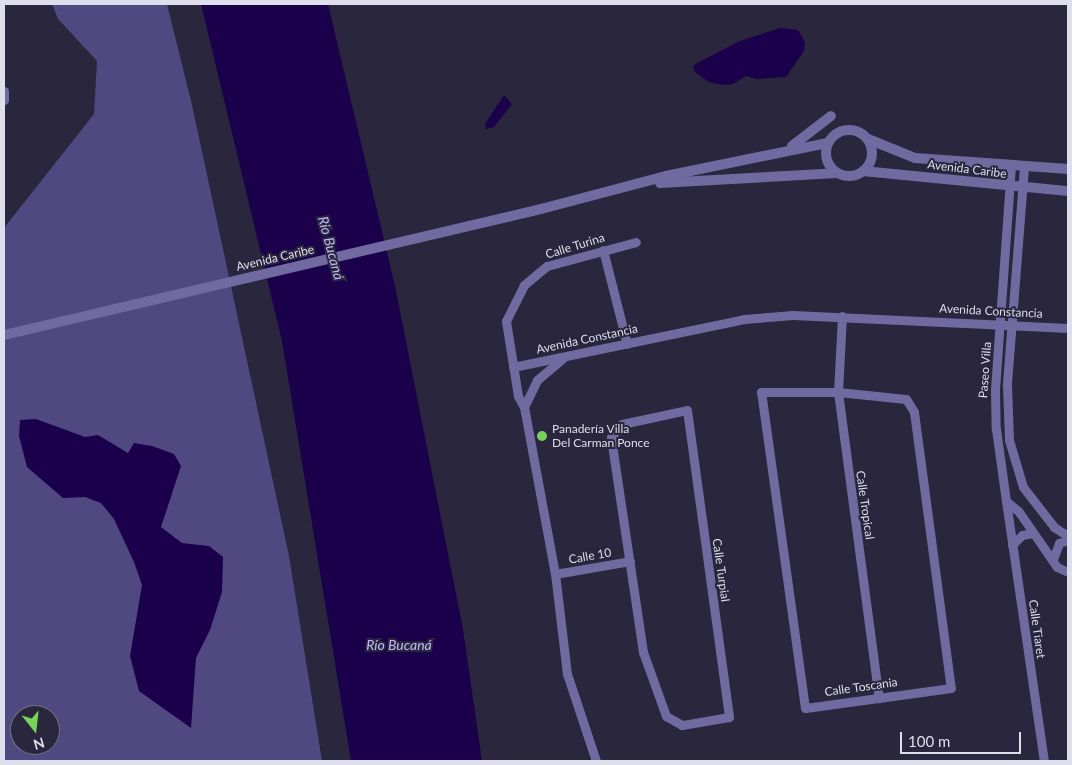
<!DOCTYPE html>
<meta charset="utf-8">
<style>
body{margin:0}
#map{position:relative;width:1072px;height:765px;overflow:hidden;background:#29263d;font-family:Lato,sans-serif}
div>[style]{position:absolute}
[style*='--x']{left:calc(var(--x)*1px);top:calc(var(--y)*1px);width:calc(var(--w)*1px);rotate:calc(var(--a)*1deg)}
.green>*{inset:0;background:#504881}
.water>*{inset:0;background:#1b004b}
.minor>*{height:9px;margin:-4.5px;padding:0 4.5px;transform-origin:4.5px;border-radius:4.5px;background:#706aa0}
.tertiary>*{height:10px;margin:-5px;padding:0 5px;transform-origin:5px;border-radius:5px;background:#706aa0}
.tertiary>.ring{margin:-5px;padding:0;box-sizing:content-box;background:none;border:10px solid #706aa0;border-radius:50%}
.dots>*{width:14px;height:14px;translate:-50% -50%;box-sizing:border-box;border:2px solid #29263d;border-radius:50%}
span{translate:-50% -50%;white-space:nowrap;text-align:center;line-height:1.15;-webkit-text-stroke:4px #29263d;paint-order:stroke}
.street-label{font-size:12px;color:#dfdeed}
.poi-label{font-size:12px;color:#dfdeed}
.left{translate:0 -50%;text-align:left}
.water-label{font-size:14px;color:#c1bafc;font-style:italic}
.frame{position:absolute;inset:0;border:5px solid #dfdeed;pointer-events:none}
.north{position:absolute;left:10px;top:705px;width:50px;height:50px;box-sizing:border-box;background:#29263d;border:1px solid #727083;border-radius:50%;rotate:164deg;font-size:14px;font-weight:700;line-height:20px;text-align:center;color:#dfdeed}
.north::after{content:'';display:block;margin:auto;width:18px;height:22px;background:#77d259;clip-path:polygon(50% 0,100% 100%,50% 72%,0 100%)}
.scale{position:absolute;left:900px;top:732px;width:121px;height:22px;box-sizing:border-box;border:2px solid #dfdeed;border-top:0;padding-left:6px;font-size:15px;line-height:18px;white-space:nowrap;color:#dfdeed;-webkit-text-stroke:4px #29263d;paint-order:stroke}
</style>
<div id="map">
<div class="green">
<div style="clip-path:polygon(evenodd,52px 4px,167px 4px,192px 105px,289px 556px,322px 761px,4px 761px,4px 228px,94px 114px,97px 61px,58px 19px,52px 4px,20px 715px,50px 715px,50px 745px,20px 745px,20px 715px)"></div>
</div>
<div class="water">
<div style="clip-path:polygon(201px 4px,328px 4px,395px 286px,463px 629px,482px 761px,351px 761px,282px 341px)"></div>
<div style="clip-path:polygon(780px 28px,798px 30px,805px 42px,804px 51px,786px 77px,756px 79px,746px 76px,733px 84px,723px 85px,709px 82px,695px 72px,693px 66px,699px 62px,740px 41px)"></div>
<div style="clip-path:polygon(504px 95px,512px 104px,494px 127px,486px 129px,485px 124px)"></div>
<div style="clip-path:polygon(36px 419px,85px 437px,98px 435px,128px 453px,134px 443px,152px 446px,174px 454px,181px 466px,161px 527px,182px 543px,209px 546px,223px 557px,222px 592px,210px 630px,196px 658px,191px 728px,139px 691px,130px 656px,142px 585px,134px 562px,114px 519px,101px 503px,85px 497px,63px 498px,27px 467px,19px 436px,20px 420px)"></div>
</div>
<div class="minor">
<div style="--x:4;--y:91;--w:9;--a:90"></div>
<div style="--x:1011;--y:166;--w:225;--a:94.1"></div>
<div style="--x:995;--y:390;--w:39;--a:89"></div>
<div style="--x:996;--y:429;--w:73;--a:82.1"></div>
<div style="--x:1006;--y:501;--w:17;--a:40"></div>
<div style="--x:1019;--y:512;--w:67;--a:55.4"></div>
<div style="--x:1057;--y:567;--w:12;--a:24"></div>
<div style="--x:1024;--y:167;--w:219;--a:94.5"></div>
<div style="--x:1007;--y:385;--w:55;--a:87.9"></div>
<div style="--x:1009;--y:440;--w:49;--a:73.4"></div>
<div style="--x:1023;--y:487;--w:51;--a:52.2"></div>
<div style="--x:1054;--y:527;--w:17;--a:33"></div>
<div style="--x:603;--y:250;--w:97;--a:75.7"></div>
<div style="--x:842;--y:316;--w:76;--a:93"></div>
<div style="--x:838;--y:392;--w:309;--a:82.4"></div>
<div style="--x:513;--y:367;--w:236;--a:-11.7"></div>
<div style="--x:744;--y:319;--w:49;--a:-4.7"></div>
<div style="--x:793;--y:315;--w:275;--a:2.7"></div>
<div style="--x:761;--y:392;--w:77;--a:0"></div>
<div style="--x:838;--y:392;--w:68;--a:5.9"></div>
<div style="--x:906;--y:399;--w:15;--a:58"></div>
<div style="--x:914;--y:412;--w:278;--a:82.4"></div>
<div style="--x:951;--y:688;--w:147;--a:172.2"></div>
<div style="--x:805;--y:708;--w:319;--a:-97.9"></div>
<div style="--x:524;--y:407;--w:30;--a:-64"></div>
<div style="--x:537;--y:380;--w:33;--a:-40"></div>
<div style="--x:687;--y:410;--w:310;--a:82.2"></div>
<div style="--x:729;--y:717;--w:48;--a:170.3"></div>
<div style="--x:682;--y:725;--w:18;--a:-151"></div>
<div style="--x:666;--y:716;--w:68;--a:-109.8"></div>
<div style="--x:643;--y:652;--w:217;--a:-98.5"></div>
<div style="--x:611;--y:437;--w:17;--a:-50"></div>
<div style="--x:622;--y:424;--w:66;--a:-12.2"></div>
<div style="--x:1006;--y:501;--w:263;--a:81.7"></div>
<div style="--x:1012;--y:545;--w:14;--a:-45"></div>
<div style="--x:1022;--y:535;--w:11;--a:-10"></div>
<div style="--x:1053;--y:559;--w:17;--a:-69"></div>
<div style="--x:1059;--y:543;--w:9;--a:-18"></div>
<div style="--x:555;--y:574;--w:76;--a:-9.8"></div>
<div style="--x:596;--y:761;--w:92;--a:-108.4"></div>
<div style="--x:567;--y:674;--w:101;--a:-96.8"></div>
<div style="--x:555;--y:574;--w:170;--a:-100.5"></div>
<div style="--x:524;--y:407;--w:13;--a:-119"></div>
<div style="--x:518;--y:396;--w:76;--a:-99.1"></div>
<div style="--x:506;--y:321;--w:40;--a:-63.4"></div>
<div style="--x:524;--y:285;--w:30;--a:-40"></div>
<div style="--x:547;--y:266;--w:92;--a:-15.1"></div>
</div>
<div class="tertiary">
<div class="ring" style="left:826px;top:130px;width:36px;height:36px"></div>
<div style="--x:868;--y:139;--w:51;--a:22"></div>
<div style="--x:915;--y:158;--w:153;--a:4.1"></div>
<div style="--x:792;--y:146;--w:49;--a:-37.6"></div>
<div style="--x:863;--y:171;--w:206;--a:5.6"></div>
<div style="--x:660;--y:183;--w:177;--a:-3.2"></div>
<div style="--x:4;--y:335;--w:552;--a:-13.2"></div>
<div style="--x:541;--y:209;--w:129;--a:-14.8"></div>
<div style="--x:666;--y:176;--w:164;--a:-11.6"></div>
</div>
<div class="dots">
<div style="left:542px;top:436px;background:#77d259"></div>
</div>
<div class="street-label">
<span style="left:967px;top:169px;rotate:7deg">Avenida Caribe</span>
<span style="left:575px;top:246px;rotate:-17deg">Calle Turina</span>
<span style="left:275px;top:258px;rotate:-13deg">Avenida Caribe</span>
<span style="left:991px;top:311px;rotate:3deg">Avenida Constancia</span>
<span style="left:587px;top:339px;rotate:-12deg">Avenida Constancia</span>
<span style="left:985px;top:370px;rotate:-86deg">Paseo Villa</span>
<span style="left:865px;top:505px;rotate:82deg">Calle Tropical</span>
<span style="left:590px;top:556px;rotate:-10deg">Calle 10</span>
<span style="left:721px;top:570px;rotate:82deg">Calle Turpial</span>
<span style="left:1037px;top:629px;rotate:82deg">Calle Tiaret</span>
<span style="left:861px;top:687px;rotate:-8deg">Calle Toscania</span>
</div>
<div class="poi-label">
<span class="left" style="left:552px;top:436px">Panadería Villa<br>Del Carman Ponce</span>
</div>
<div class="water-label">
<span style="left:331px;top:248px;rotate:75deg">Río Bucaná</span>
<span style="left:399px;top:645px">Río Bucaná</span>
</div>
<div class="frame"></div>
<div class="north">N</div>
<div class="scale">100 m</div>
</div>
